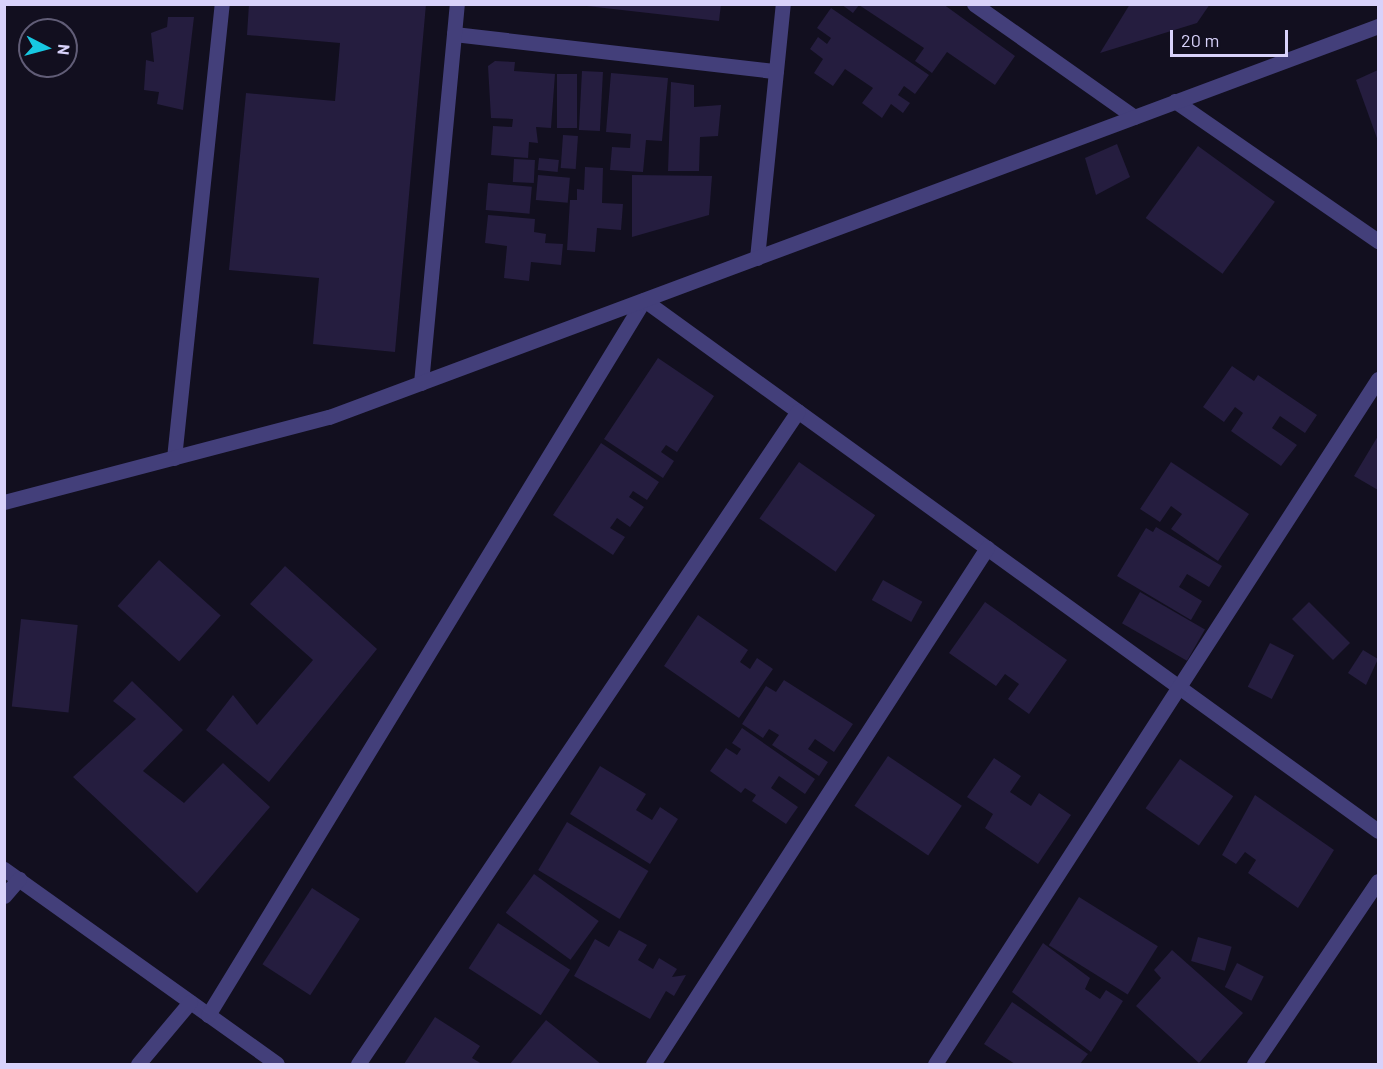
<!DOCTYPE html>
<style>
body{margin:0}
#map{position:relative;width:1383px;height:1069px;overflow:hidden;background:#120f1f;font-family:Barlow,sans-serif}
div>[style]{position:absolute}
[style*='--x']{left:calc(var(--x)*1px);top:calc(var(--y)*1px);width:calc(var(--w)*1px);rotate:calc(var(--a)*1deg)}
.building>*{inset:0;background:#251d3f;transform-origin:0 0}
.minor>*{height:15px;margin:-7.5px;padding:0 7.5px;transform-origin:7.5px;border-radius:7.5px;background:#433f7a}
.tertiary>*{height:15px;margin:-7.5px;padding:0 7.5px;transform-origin:7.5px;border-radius:7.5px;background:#433f7a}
span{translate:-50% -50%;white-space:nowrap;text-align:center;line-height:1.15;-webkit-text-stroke:4.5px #120f1f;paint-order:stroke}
.frame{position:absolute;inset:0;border:6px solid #d8d2fa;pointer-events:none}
.north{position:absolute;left:18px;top:18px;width:60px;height:60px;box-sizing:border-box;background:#120f1f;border:2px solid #615d77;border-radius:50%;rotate:96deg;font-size:16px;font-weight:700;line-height:24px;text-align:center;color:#d8d2fa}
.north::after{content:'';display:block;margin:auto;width:21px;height:27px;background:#17c8e2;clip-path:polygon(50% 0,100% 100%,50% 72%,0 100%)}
.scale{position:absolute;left:1170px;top:30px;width:118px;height:27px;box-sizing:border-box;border:3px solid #d8d2fa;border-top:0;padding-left:8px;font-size:18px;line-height:21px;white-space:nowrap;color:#d8d2fa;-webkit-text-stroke:4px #120f1f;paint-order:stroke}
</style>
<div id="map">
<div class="building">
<div style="clip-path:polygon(249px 4px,426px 4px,395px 352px,313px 344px,319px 278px,229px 270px,246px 93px,335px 101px,340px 43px,247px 35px)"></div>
<div style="clip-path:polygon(569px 4px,721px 4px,719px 21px)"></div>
<div style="clip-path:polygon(841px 4px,943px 4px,1015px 56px,995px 85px,947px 52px,932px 73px,915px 61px,924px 48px,859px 5px,853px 13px)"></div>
<div style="clip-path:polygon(1130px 4px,1210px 4px,1197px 23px,1100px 53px)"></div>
<div style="clip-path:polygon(831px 8px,929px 75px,915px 94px,904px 86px,898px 95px,910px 103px,903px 113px,891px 104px,882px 118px,862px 103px,873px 88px,845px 69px,833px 86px,814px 73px,823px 59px,810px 49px,818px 37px,827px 44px,831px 38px,817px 28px)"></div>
<div style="clip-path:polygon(168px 17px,194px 17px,183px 110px,157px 104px,159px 92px,144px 90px,146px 60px,154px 62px,151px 33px,167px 27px)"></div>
<div style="clip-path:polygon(495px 61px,515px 62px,514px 71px,555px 74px,551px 128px,536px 127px,538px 143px,529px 142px,528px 158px,491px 155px,493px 126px,512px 127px,513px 119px,491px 118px,488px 66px)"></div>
<div style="clip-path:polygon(1378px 70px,1378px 141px,1356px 80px)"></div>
<div style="left:582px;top:71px;width:21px;height:59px;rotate:3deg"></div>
<div style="clip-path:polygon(611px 73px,668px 78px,662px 141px,646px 140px,643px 172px,610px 170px,612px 147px,630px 148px,631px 134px,606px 132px)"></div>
<div style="left:557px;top:74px;width:20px;height:54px"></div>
<div style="clip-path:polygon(671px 82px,694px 85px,694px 107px,721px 105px,718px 136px,700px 137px,699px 171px,668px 171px)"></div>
<div style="left:563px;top:135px;width:15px;height:33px;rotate:4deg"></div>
<div style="clip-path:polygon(1117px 144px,1130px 177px,1096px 195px,1085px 158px)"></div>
<div style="left:1198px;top:146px;width:95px;height:89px;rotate:36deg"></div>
<div style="left:539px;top:158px;width:20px;height:12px;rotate:6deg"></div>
<div style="left:514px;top:159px;width:21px;height:23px;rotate:3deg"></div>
<div style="clip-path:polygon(585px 167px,603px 168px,602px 203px,623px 204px,621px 230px,597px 228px,595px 252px,567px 250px,570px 200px,577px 200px,577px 189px,584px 190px)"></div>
<div style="left:538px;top:175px;width:32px;height:25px;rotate:5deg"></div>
<div style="clip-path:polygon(632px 175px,712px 176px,709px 215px,632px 237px)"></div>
<div style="left:488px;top:183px;width:44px;height:27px;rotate:5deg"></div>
<div style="clip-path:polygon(488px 215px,535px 219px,534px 232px,546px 234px,545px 243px,563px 244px,561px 265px,531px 262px,529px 281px,504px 278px,507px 246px,485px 243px)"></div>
<div style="clip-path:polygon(658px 358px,714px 396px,677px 452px,666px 445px,661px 452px,674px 461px,663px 478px,604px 439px)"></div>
<div style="clip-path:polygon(1232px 366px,1254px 381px,1258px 375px,1317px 415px,1305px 433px,1280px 416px,1272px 428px,1297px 445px,1281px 466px,1231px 431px,1243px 413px,1235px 407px,1224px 422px,1203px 407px)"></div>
<div style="clip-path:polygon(1378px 436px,1378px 490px,1354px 476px)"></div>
<div style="clip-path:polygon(601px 443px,659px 482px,647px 500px,633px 491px,629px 497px,644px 507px,630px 527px,617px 518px,610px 528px,625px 537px,613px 555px,553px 515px)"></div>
<div style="left:799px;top:462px;width:93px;height:69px;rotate:35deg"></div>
<div style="clip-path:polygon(1171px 462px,1249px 514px,1218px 561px,1171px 529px,1182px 514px,1171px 506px,1160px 522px,1140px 509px)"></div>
<div style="clip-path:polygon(1156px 527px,1222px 566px,1209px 587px,1187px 574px,1179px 587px,1202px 601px,1191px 620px,1117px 576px,1146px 528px,1153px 532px)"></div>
<div style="left:159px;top:560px;width:83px;height:62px;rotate:42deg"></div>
<div style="clip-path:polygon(285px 566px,377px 649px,269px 782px,206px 730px,233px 695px,257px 725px,313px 660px,250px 604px)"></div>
<div style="left:883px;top:580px;width:45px;height:23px;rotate:29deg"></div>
<div style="left:1140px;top:592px;width:75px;height:36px;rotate:30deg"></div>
<div style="clip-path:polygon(985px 602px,1067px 660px,1029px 714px,1008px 699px,1019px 684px,1005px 674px,996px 686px,949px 653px)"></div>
<div style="left:1309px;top:602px;width:58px;height:24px;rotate:45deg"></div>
<div style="clip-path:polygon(698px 615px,748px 650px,740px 662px,750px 669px,757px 658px,773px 669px,739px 718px,664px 666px)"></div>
<div style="left:21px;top:619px;width:57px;height:88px;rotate:6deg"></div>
<div style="left:1270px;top:643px;width:27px;height:49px;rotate:27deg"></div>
<div style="clip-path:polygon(1363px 650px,1378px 659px,1366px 685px,1348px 673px)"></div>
<div style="clip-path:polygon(784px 680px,853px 724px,834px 752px,815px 739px,808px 749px,828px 762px,819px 776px,772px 745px,779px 735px,769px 729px,763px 738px,742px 724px,766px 686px,776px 692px)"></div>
<div style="clip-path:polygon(132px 681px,183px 730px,143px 771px,184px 803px,223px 763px,270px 807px,197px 893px,73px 777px,136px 719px,113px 701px)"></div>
<div style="clip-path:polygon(742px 728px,815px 779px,805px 794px,779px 776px,771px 788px,798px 807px,786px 824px,752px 801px,756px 795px,745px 788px,741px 793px,710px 771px,726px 748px,737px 755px,741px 749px,732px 743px)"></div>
<div style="left:888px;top:756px;width:89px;height:60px;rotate:34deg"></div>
<div style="clip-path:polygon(994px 758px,1021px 776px,1010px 792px,1031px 806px,1039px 793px,1071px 815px,1038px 864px,985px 828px,993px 814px,967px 797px)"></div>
<div style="left:1180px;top:759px;width:65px;height:60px;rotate:35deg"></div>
<div style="clip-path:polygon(600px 766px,646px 794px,636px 810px,652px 820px,660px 807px,678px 819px,650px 864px,570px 814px)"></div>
<div style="clip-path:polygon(1255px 795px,1334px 850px,1298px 908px,1248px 873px,1256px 860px,1245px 852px,1236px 864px,1222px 855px)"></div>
<div style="left:567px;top:822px;width:95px;height:56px;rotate:31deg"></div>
<div style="left:534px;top:874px;width:80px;height:48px;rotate:36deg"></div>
<div style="left:312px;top:888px;width:57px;height:91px;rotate:33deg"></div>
<div style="left:1079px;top:897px;width:93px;height:57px;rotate:32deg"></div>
<div style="left:498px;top:923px;width:86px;height:54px;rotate:33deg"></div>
<div style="clip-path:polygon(619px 930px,647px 945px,638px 960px,653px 969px,659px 958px,677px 969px,672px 977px,686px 975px,674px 996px,666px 991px,650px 1019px,574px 976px,595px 939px,609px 947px)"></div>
<div style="left:1198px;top:937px;width:35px;height:25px;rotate:16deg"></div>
<div style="clip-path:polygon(1043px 943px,1090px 978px,1085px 989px,1100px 999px,1106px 990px,1123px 1001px,1091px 1052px,1012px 992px)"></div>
<div style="clip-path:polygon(1172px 950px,1243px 1013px,1199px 1063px,1136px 1006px,1161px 978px,1154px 970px)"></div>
<div style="left:1237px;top:963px;width:30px;height:27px;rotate:27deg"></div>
<div style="clip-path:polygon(1012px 1002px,1088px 1054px,1080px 1064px,1015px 1064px,984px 1044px)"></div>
<div style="clip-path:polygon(435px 1017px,480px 1046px,472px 1058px,482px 1064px,404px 1064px)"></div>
<div style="clip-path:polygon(546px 1020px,601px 1064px,510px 1064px)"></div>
</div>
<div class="minor">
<div style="--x:974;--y:4;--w:196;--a:35.2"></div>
<div style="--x:454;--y:34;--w:324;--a:6.6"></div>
<div style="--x:1175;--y:101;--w:247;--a:34.6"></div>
<div style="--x:757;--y:258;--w:255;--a:-84.2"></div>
<div style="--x:421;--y:383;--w:381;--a:-84.6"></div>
<div style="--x:174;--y:458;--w:457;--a:-84"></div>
<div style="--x:4;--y:869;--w:335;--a:35.5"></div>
<div style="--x:4;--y:896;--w:23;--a:-49"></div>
<div style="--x:208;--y:1015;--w:837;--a:-58.63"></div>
<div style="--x:644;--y:300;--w:906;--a:35.88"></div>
<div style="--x:138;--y:1064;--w:81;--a:-50"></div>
<div style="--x:358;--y:1064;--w:787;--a:-56.03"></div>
<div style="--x:653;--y:1064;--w:615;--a:-57.09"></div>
<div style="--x:935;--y:1064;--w:816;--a:-57.11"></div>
<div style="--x:1254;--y:1064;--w:221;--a:-55.9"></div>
</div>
<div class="tertiary">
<div style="--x:4;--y:502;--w:336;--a:-14.7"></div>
<div style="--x:329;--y:417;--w:1120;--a:-20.44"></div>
</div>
<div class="frame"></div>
<div class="north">N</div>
<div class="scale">20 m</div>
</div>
